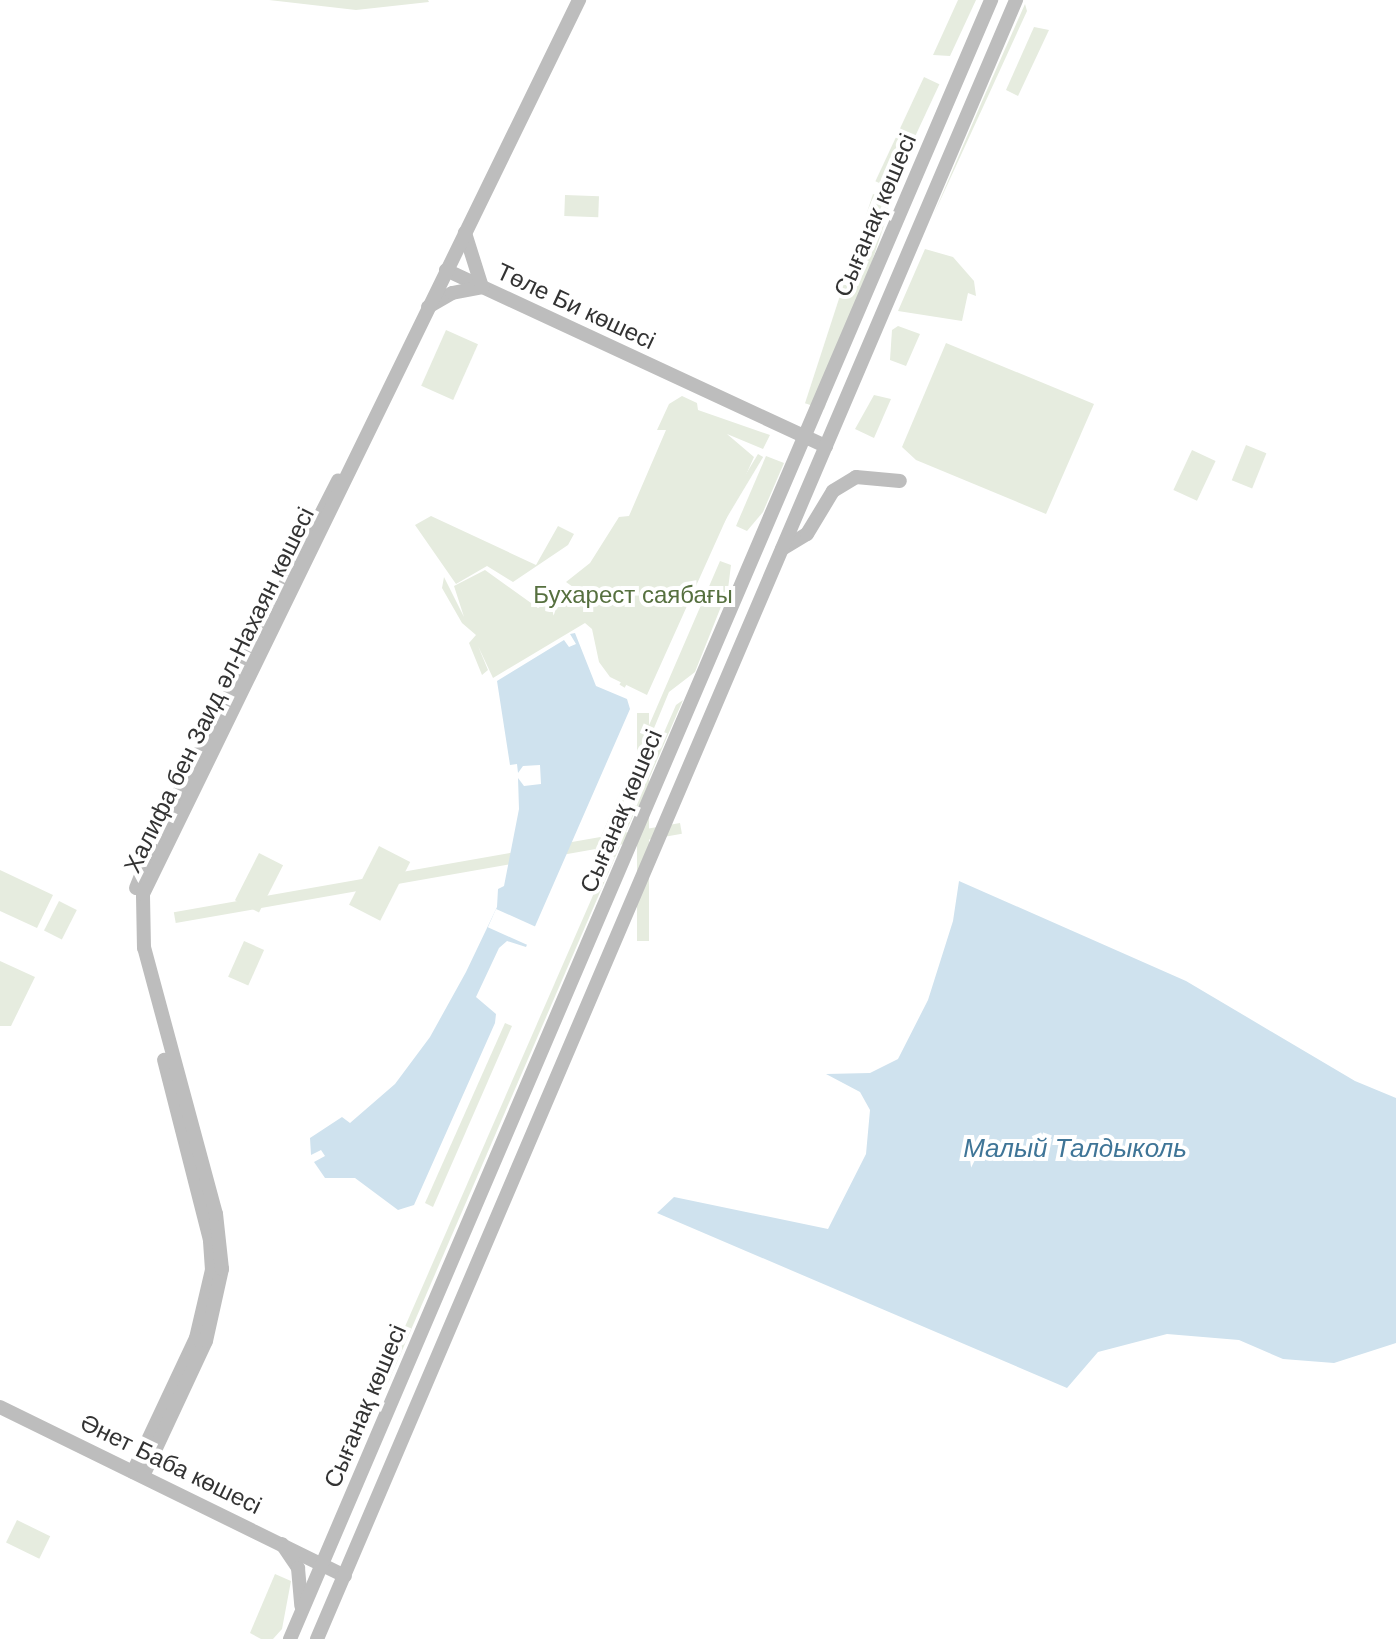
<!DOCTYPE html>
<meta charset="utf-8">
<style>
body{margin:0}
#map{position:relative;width:1396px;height:1639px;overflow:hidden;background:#fff;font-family:Arial,sans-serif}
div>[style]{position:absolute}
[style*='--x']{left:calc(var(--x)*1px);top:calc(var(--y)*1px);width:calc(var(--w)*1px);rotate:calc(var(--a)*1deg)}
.green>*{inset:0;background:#e6ecdf;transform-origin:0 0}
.water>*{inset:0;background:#cfe2ee}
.pier>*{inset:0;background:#fff;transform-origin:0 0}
.secondary>*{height:14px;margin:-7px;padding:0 7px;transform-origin:7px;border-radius:7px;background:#bdbdbd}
span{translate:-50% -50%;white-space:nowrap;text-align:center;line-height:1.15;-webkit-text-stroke:8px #fff;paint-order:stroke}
.street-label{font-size:24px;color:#333}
.park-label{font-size:24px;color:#56703f}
.water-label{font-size:26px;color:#3f7597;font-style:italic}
</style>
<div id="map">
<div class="green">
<div style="clip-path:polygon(269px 0,428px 0,429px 2px,356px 10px)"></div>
<div style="clip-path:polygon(958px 0,976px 0,950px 56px,933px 55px)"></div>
<div style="clip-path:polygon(1025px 4px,1027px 11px,933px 216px,983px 99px)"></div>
<div style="clip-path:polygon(1034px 27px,1049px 30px,1018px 96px,1006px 90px)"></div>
<div style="left:924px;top:77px;width:17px;height:115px;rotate:25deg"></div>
<div style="left:873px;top:194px;width:20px;height:220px;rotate:18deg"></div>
<div style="left:565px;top:195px;width:34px;height:21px;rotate:2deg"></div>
<div style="clip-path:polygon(925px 249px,953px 257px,974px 281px,976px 296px,968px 293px,962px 321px,898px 311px)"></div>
<div style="clip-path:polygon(898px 326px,920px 334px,906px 366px,890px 360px,892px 330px)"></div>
<div style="left:446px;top:330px;width:35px;height:61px;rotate:24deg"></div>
<div style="clip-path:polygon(946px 343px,1094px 404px,1046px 514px,916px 460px,902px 447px)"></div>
<div style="clip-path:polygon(874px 395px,891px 399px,874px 438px,855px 429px)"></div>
<div style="clip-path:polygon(682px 396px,697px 403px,698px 410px,770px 435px,763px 449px,727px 434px,754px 457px,647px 695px,610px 677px,599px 662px,592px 629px,585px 623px,493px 678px,478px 646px,488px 670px,482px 675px,469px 643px,476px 635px,462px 623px,442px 588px,444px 577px,464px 617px,454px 586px,485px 570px,538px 608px,573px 587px,566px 582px,590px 563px,619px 517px,629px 516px,666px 430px,657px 430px,669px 404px)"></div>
<div style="left:1246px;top:445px;width:22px;height:38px;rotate:22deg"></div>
<div style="left:1192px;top:450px;width:26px;height:44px;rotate:25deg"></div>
<div style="left:758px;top:454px;width:6px;height:269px;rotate:31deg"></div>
<div style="clip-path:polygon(766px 456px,784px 463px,763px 512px,747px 531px,736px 526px)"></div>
<div style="clip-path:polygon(431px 516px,536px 565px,558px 526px,574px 534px,568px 545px,513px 582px,487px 566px,456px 584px,415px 525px)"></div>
<div style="clip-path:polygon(720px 561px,731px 565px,728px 589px,695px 672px,669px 692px,601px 856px,593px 855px)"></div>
<div style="clip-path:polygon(683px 700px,385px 1390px,383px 1377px,676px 705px)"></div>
<div style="left:637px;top:713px;width:12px;height:228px"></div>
<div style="left:680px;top:823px;width:11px;height:514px;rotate:80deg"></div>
<div style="left:379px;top:846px;width:35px;height:66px;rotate:27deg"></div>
<div style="left:259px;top:853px;width:27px;height:53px;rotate:27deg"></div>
<div style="clip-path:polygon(0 870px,53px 895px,37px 928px,0 911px)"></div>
<div style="left:59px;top:901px;width:20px;height:33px;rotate:27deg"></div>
<div style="left:244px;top:941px;width:22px;height:39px;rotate:24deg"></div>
<div style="clip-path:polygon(0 961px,35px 977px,11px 1026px,0 1026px)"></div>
<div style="clip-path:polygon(505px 1023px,512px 1026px,433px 1207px,425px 1203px)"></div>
<div style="left:17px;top:1520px;width:37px;height:25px;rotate:26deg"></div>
<div style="clip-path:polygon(275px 1574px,291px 1581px,282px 1629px,273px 1639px,261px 1639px,250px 1633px)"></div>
</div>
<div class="water">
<div style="clip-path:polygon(575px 633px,596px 686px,627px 699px,630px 709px,526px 947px,507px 941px,499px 948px,476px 997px,496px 1014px,495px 1023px,414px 1205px,398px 1210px,355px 1178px,325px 1178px,314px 1162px,325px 1156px,321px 1150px,311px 1155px,310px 1138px,342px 1117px,350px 1123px,395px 1084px,430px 1037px,466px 972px,497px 907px,498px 889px,504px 886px,519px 809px,518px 778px,524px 786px,541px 784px,540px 765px,523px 766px,518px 773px,517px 764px,510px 765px,497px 681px,564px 640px,569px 647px,576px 644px,570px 634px)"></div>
<div style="clip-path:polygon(959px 881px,1186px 981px,1355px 1081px,1396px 1098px,1396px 1343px,1334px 1363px,1283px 1359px,1239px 1340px,1167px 1334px,1098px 1352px,1067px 1388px,657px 1213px,674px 1197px,828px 1229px,866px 1154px,870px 1110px,860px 1092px,826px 1074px,870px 1073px,898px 1059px,928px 1000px,953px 921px)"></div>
</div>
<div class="pier">
<div style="left:496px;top:909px;width:44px;height:20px;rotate:24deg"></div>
</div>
<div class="secondary">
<div style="--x:446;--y:270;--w:419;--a:24.9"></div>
<div style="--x:428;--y:307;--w:28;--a:-30"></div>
<div style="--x:452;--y:293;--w:31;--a:-11"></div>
<div style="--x:482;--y:287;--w:57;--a:-107.5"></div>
<div style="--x:782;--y:549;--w:29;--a:-31"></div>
<div style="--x:807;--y:534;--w:50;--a:-58.8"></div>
<div style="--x:833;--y:491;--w:27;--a:-31"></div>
<div style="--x:856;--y:477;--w:44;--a:5.2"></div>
<div style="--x:136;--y:888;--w:56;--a:-68"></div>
<div style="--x:157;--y:836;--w:399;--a:-63"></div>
<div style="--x:0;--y:1407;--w:384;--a:26.1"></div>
<div style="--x:133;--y:1472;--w:148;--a:-64.8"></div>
<div style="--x:196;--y:1338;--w:70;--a:-76.8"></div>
<div style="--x:212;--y:1270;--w:30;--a:-94"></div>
<div style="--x:210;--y:1240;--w:186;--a:-104.3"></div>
<div style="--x:143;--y:1476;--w:149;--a:-65"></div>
<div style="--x:206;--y:1341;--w:74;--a:-77.5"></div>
<div style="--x:222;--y:1269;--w:55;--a:-96.2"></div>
<div style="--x:216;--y:1214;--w:276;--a:-105.1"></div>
<div style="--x:144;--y:948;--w:54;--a:-91.1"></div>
<div style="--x:143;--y:894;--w:995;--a:-64"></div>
<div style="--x:282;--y:1544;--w:29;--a:56"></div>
<div style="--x:298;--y:1568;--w:38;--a:85"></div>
<div style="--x:290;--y:1639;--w:1783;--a:-66.84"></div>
<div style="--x:317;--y:1639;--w:1782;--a:-66.9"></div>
</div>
<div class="street-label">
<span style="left:875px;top:215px;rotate:-67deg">Сығанақ көшесі</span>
<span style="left:576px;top:306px;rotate:25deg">Төле Би көшесі</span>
<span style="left:219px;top:690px;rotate:-64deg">Халифа бен Заид әл-Нахаян көшесі</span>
<span style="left:621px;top:811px;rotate:-67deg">Сығанақ көшесі</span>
<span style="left:365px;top:1406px;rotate:-67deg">Сығанақ көшесі</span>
<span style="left:171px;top:1464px;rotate:26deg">Әнет Баба көшесі</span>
</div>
<div class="park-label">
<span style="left:633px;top:595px">Бухарест саябағы</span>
</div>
<div class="water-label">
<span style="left:1075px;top:1149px">Малый Талдыколь</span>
</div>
</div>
